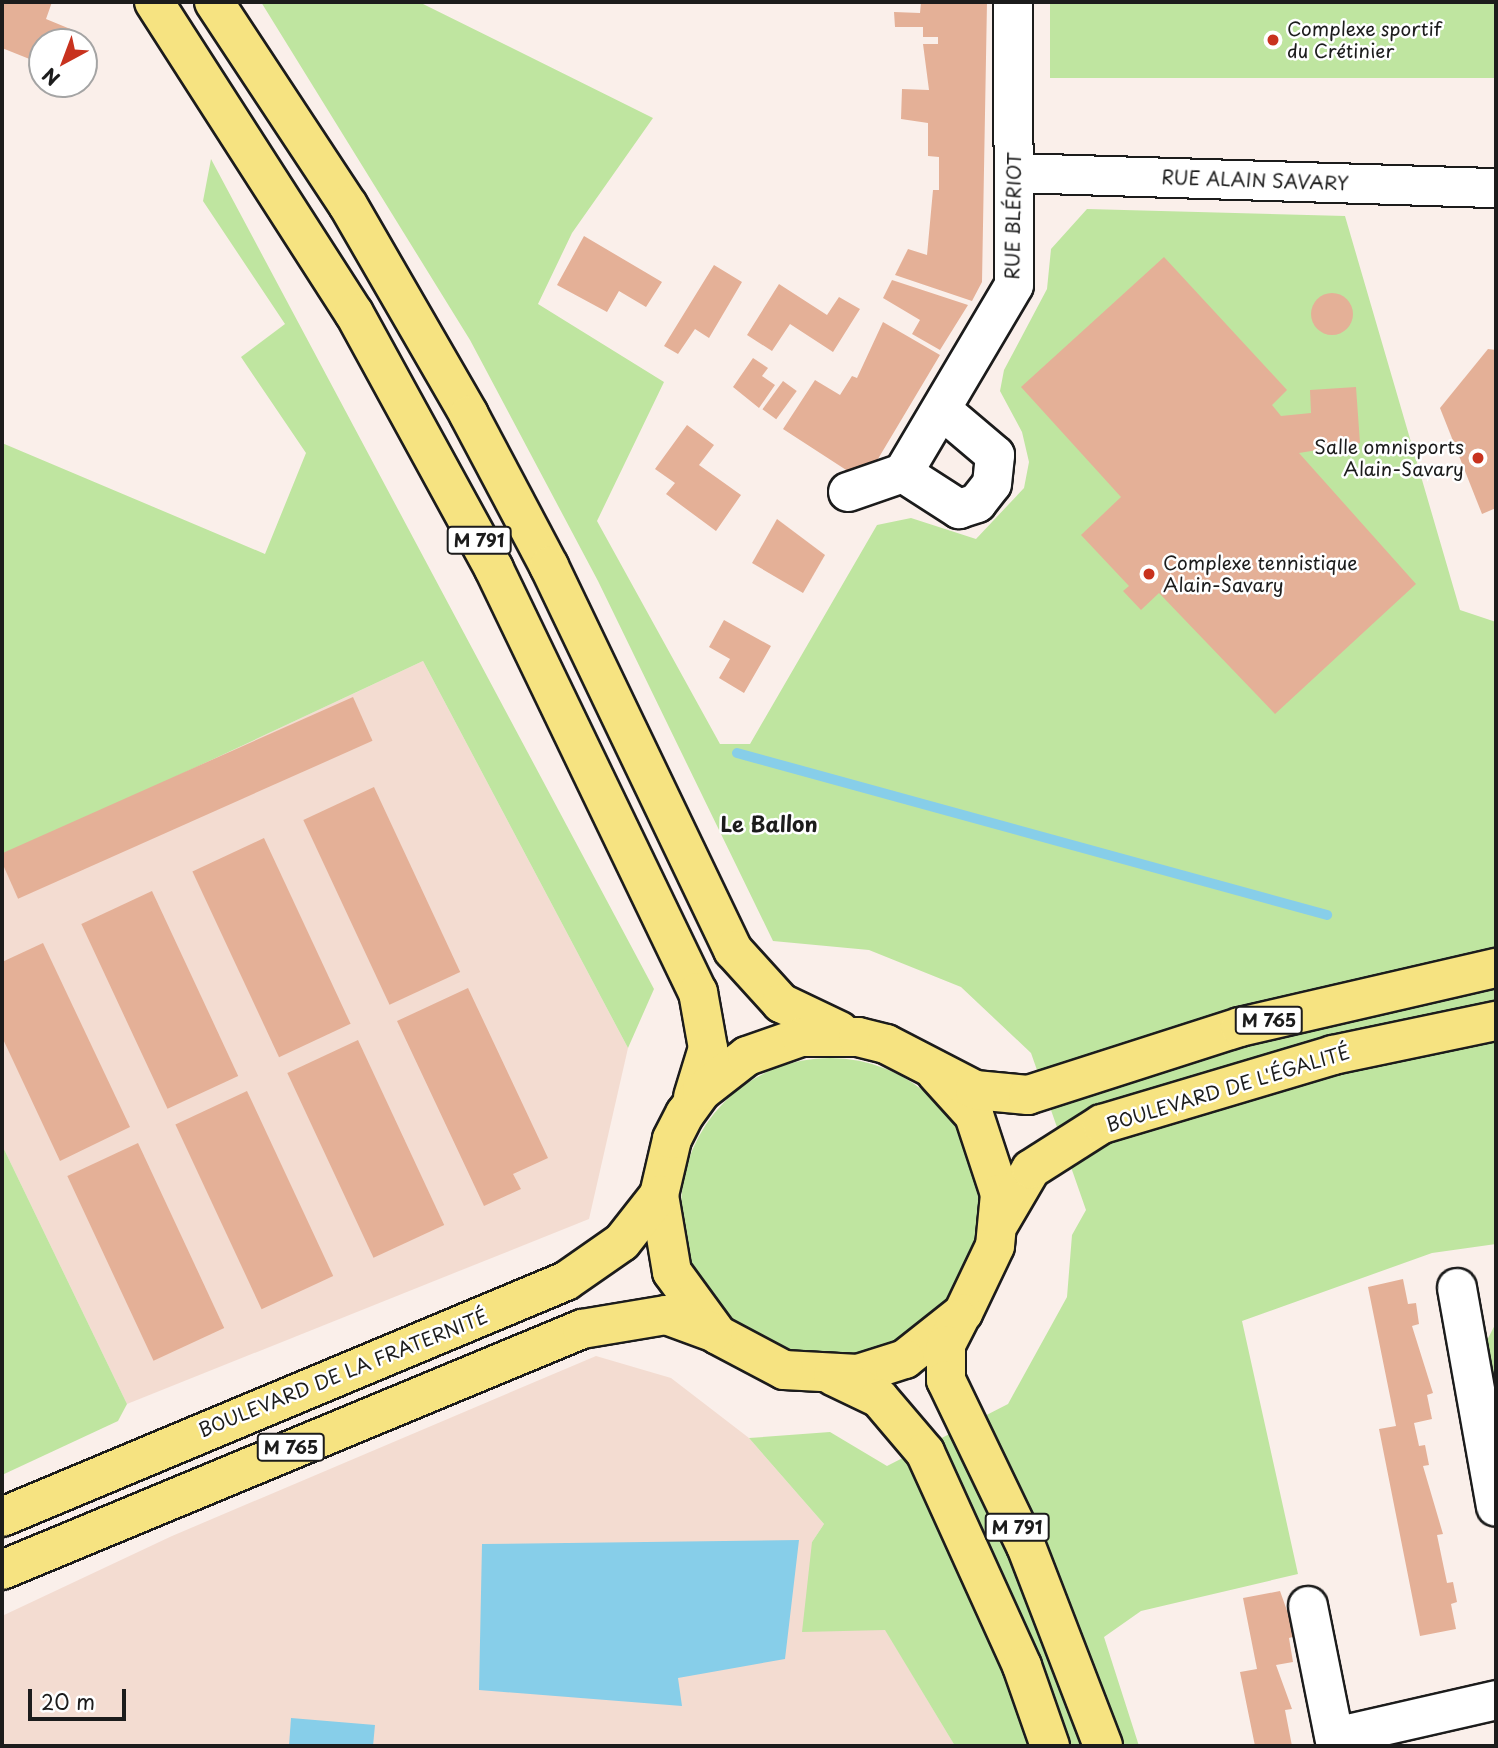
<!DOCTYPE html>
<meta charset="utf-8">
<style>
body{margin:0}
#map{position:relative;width:1498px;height:1748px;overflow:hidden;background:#faefea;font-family:"Playpen Sans",sans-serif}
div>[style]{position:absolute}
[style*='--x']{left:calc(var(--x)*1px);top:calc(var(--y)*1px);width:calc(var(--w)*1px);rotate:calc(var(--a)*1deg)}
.built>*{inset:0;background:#f3dcd1}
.green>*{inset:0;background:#bfe5a0;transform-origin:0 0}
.round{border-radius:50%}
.water>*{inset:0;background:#87cee9}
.stream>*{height:10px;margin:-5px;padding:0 5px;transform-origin:5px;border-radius:5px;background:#87cee9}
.building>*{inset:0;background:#e4b097;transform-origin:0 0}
.roads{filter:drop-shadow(2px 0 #1c1c1c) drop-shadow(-2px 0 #1c1c1c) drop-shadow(0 2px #1c1c1c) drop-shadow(0 -2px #1c1c1c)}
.minor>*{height:38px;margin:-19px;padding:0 19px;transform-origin:19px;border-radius:19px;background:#fff}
.major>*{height:38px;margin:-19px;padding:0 19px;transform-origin:19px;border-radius:19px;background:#f6e381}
.dots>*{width:19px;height:19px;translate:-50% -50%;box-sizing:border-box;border:4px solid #fff;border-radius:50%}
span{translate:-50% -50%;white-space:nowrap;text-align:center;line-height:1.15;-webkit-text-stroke:5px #fff;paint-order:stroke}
.shield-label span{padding:2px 5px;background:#fff;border:2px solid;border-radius:5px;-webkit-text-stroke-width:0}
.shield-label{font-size:18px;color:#1c1c1c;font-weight:700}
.poi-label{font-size:19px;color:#1c1c1c}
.left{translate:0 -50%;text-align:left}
.right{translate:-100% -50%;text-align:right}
.street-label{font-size:19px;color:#1c1c1c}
.neighbourhood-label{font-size:21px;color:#1c1c1c;font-weight:700}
.frame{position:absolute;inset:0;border:4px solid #1c1c1c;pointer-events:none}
.north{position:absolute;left:28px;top:28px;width:70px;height:70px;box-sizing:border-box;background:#fff;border:2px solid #a4a4a4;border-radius:50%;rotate:221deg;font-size:19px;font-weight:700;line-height:28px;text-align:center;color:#1c1c1c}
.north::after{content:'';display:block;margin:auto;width:24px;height:32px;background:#c8321e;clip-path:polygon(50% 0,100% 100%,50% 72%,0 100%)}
.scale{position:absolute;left:28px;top:1689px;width:98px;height:32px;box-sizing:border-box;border:4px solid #1c1c1c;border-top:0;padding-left:9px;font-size:21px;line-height:24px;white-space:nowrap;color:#1c1c1c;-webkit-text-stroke:5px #fff;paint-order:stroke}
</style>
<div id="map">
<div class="built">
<div style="clip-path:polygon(423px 661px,628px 1048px,589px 1219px,127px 1404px,2px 1145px,2px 858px)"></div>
<div style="clip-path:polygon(596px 1356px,671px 1378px,749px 1438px,824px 1524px,812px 1542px,885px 1629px,955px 1746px,2px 1746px,2px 1616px,172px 1536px)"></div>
</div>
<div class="green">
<div style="clip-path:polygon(261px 2px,419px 2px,653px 118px,572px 233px,538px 304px,664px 382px,597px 521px,720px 744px,750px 744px,877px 525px,911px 518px,976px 539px,1024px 488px,1029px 462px,1022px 432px,1000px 391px,1004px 370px,1047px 289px,1051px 249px,1087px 209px,1345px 216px,1460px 610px,1496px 622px,1496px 1244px,1432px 1253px,1242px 1321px,1298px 1574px,1141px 1611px,1104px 1637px,1139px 1746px,955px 1746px,885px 1630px,802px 1632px,812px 1542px,824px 1524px,749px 1438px,830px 1432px,887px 1466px,1008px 1404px,1067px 1297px,1072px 1235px,1086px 1210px,1031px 1053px,961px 987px,869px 950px,773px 941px,598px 581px,470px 340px)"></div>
<div style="left:1050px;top:2px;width:446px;height:76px"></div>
<div style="clip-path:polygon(211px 159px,654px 989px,628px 1048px,423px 661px,2px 858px,2px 443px,265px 554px,306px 453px,241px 357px,285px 324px,203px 201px)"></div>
<div class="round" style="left:681px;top:1058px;width:298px;height:298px"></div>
<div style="clip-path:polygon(2px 1145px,127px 1404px,118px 1421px,2px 1475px)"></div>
<div style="clip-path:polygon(1496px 1323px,1496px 1420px,1484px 1346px)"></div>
</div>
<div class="water">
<div style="clip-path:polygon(799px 1540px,785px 1659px,678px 1678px,682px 1706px,479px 1690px,482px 1544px)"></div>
<div style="clip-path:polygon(291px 1718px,375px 1725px,373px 1746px,289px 1746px)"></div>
</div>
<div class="stream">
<div style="--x:737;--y:753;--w:612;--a:15.35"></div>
</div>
<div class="building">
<div style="clip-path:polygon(2px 2px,52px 2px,46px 19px,80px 33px,76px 42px,42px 42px,42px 64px,2px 48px)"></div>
<div style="clip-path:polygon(921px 2px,987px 2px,982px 282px,972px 301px,895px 275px,908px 249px,927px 255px,933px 190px,939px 190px,939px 157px,928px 156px,928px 123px,901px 119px,902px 89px,929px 90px,923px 44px,938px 44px,938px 37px,923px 37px,923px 27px,895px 27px,894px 12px,920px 13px)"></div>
<div style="clip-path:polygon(584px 236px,662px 282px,646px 307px,619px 291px,607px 312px,557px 285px)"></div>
<div style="clip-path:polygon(1164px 257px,1287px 390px,1272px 405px,1281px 416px,1311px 413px,1310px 390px,1356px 387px,1360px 443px,1299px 453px,1416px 584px,1275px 714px,1159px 593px,1141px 610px,1123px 591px,1129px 586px,1081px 535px,1121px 497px,1021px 387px)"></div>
<div style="clip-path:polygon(714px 265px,742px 282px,709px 338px,695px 329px,678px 354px,664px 346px)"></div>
<div style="clip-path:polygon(892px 280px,968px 305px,940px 350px,912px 334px,920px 320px,883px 298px)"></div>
<div style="clip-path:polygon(779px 284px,827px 315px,839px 297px,860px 309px,833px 352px,790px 324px,772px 351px,747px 335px)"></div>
<div class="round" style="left:1311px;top:293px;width:42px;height:42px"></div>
<div style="clip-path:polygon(883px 322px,940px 355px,869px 474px,857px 477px,783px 429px,815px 380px,840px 395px,852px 376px,857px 378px)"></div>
<div style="clip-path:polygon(1488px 349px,1496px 350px,1496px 508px,1482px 514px,1440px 408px)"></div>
<div style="clip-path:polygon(753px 358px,768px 368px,762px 376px,775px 385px,759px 408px,733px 387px)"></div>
<div style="left:783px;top:381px;width:17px;height:35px;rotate:36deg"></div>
<div style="clip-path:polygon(687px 425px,714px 445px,699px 465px,741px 495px,716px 531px,666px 494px,675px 483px,655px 469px)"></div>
<div style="clip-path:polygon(777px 519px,825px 555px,803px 593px,752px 563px)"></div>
<div style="clip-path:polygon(724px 620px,771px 646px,744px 693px,719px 678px,730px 659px,709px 647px)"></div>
<div style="left:353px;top:697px;width:48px;height:388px;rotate:66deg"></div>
<div style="left:374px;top:787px;width:204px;height:78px;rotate:65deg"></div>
<div style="left:264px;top:838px;width:205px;height:79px;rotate:65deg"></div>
<div style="left:152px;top:891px;width:204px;height:78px;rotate:65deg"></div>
<div style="clip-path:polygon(43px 943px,130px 1127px,60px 1161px,2px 1037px,2px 962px)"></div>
<div style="clip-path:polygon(468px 988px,548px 1158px,513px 1174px,521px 1189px,484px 1206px,397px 1021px)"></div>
<div style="left:358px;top:1040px;width:204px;height:78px;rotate:65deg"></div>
<div style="left:247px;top:1091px;width:204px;height:79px;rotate:65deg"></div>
<div style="left:138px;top:1143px;width:204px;height:78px;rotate:65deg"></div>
<div style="clip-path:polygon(1403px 1279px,1408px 1304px,1416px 1303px,1419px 1324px,1412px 1326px,1433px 1393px,1427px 1395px,1432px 1419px,1414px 1423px,1419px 1446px,1425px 1445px,1429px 1465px,1423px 1466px,1443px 1534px,1437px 1535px,1447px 1583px,1453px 1582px,1457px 1602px,1451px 1604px,1456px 1629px,1420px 1636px,1379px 1429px,1396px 1426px,1368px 1287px)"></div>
<div style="clip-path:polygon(1280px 1591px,1296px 1636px,1289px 1638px,1293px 1662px,1276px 1665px,1292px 1709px,1285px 1710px,1292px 1746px,1255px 1746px,1240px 1672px,1257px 1669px,1243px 1598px)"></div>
</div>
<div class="roads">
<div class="minor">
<div style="--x:1014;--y:173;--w:482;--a:1.8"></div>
<div style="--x:903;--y:473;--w:67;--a:32.7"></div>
<div style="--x:959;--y:509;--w:19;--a:-18"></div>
<div style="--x:977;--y:503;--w:24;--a:-52"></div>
<div style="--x:992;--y:484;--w:29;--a:-84"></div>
<div style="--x:995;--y:455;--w:68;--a:-139.8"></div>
<div style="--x:848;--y:492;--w:58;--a:-19.1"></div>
<div style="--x:903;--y:473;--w:218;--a:-59.4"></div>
<div style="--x:1014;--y:285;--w:283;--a:-90.2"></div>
<div style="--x:1457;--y:1288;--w:222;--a:79.9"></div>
<div style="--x:1308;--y:1606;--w:143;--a:78.7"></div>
<div style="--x:1335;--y:1737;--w:165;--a:-12.9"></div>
</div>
<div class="major">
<div style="--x:154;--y:2;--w:370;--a:57.3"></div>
<div style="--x:354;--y:313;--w:292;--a:61.3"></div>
<div style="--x:494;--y:569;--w:470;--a:64.3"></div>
<div style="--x:698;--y:992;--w:57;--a:79.9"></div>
<div style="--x:708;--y:1048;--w:51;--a:107"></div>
<div style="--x:214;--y:2;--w:243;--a:56.6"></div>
<div style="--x:348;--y:205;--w:242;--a:60"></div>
<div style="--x:469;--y:415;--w:171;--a:62.1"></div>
<div style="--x:549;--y:566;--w:426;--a:64.4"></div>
<div style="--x:733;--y:950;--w:72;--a:47.8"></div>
<div style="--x:781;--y:1003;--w:65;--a:25.4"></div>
<div style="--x:936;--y:1073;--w:57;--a:47.9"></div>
<div style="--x:974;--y:1115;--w:83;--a:71.8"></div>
<div style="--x:1000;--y:1194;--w:52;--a:95.5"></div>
<div style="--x:995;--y:1246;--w:74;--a:115.5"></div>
<div style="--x:963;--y:1313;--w:74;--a:141.6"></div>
<div style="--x:905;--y:1359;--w:49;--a:162.3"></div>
<div style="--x:858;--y:1374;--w:74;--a:-176.9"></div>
<div style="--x:784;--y:1370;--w:75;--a:-152.1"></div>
<div style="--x:718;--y:1335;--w:78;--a:-126.1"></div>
<div style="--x:672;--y:1272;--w:78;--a:-99.6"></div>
<div style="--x:659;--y:1195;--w:57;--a:-76.9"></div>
<div style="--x:672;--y:1139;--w:28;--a:-63"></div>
<div style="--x:685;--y:1114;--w:29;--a:-54"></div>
<div style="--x:702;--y:1091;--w:57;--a:-37.9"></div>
<div style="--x:747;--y:1056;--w:57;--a:-19.4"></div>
<div style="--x:801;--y:1037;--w:57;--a:0"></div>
<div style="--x:858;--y:1037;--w:29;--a:14"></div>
<div style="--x:886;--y:1044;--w:100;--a:27.3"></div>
<div style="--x:975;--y:1090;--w:53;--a:5.4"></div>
<div style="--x:1028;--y:1095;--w:223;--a:-17.8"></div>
<div style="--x:1240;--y:1027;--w:263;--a:-13"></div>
<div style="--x:1000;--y:1222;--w:61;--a:-59.7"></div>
<div style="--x:1031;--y:1169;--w:84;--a:-32.4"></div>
<div style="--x:1102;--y:1124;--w:241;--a:-16.6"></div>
<div style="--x:1333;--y:1055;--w:167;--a:-11.8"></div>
<div style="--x:959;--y:1319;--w:29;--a:117"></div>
<div style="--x:946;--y:1345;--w:35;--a:90"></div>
<div style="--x:946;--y:1380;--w:184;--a:64.3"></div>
<div style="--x:1026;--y:1546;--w:214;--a:68.9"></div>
<div style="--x:833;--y:1376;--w:51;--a:25.6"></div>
<div style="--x:879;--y:1398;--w:71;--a:49.6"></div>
<div style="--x:925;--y:1452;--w:235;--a:65.6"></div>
<div style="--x:1022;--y:1666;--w:85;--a:70.7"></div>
<div style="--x:2;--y:1517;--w:611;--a:-22.71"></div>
<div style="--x:566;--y:1281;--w:68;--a:-34.9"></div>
<div style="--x:622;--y:1242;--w:60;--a:-51.8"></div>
<div style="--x:2;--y:1570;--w:628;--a:-22.56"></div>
<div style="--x:582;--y:1329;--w:85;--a:-9.5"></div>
<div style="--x:666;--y:1315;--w:50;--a:19.9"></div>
</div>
</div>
<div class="dots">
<div style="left:1273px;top:40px;background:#c8321e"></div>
<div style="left:1478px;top:458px;background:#c8321e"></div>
<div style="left:1149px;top:574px;background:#c8321e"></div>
</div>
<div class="shield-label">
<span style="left:479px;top:540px">M 791</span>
<span style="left:1269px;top:1020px">M 765</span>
<span style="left:291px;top:1447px">M 765</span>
<span style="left:1017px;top:1527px">M 791</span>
</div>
<div class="poi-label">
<span class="left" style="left:1287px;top:40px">Complexe sportif<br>du Crétinier</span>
<span class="right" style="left:1464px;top:458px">Salle omnisports<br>Alain-Savary</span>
<span class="left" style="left:1163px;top:574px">Complexe tennistique<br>Alain-Savary</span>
</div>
<div class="street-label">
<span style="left:1255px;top:180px;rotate:2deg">RUE ALAIN SAVARY</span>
<span style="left:1013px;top:216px;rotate:-89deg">RUE BLÉRIOT</span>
<span style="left:1228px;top:1088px;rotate:-17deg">BOULEVARD DE L'ÉGALITÉ</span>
<span style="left:343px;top:1373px;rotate:-22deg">BOULEVARD DE LA FRATERNITÉ</span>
</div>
<div class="neighbourhood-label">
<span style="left:769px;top:823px">Le Ballon</span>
</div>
<div class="frame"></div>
<div class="north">N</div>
<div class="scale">20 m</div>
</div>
